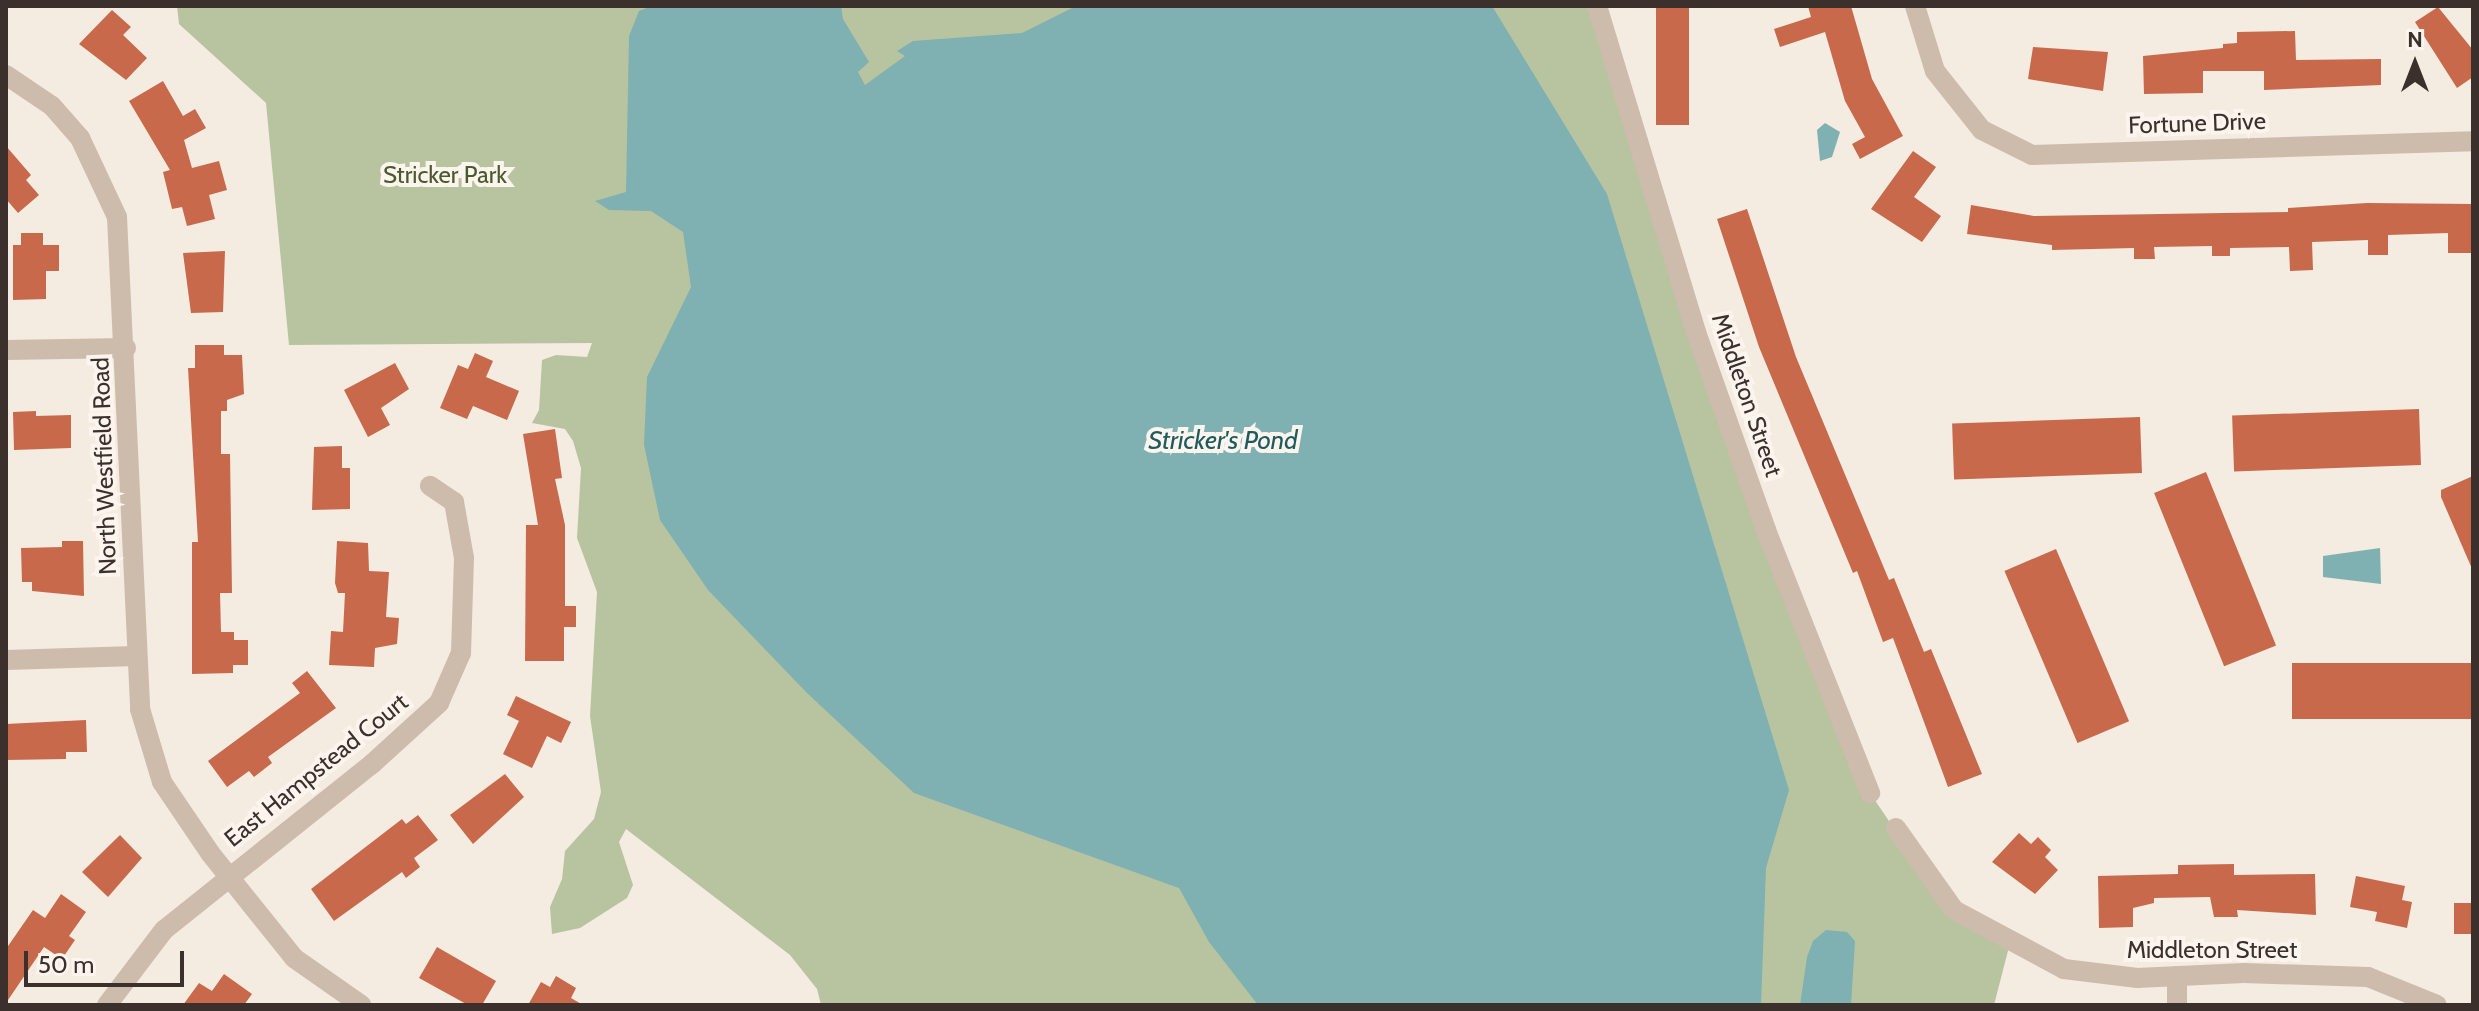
<!DOCTYPE html>
<style>
body{margin:0}
#map{position:relative;width:2479px;height:1011px;overflow:hidden;background:#f4ebe1;font-family:Cabin,sans-serif}
div>[style]{position:absolute}
[style*='--x']{left:calc(var(--x)*1px);top:calc(var(--y)*1px);width:calc(var(--w)*1px);rotate:calc(var(--a)*1deg)}
.green>*{inset:0;background:#b8c4a0}
.water>*{inset:0;background:#7fb0b2}
.building>*{inset:0;background:#c8694b;transform-origin:0 0}
.minor>*{height:20px;margin:-10px;padding:0 10px;transform-origin:10px;border-radius:10px;background:#cdbbac}
span{translate:-50% -50%;white-space:nowrap;text-align:center;line-height:1.15;-webkit-text-stroke:8px #fbf5ee;paint-order:stroke}
.street-label{font-size:24px;color:#3b302b}
.park-label{font-size:24px;color:#4a5a2e}
.water-label{font-size:26px;color:#1f5a5e;font-style:italic}
.frame{position:absolute;inset:0;border:8px solid #3b302b;pointer-events:none}
.north{position:absolute;left:2375px;top:24px;width:80px;height:80px;-webkit-text-stroke:6px #fbf5ee;paint-order:stroke;rotate:0deg;font-size:22px;font-weight:700;line-height:32px;text-align:center;color:#3b302b}
.north::after{content:'';display:block;margin:auto;width:28px;height:36px;background:#3b302b;clip-path:polygon(50% 0,100% 100%,50% 72%,0 100%)}
.scale{position:absolute;left:24px;top:951px;width:160px;height:36px;box-sizing:border-box;border:4px solid #3b302b;border-top:0;padding-left:10px;font-size:24px;line-height:28px;white-space:nowrap;color:#3b302b;-webkit-text-stroke:6px #fbf5ee;paint-order:stroke}
</style>
<div id="map">
<div class="green">
<div style="clip-path:polygon(177px 6px,1597px 6px,1696px 332px,1870px 793px,1931px 883px,2010px 943px,1994px 1005px,821px 1005px,817px 989px,790px 955px,626px 829px,619px 842px,633px 885px,627px 898px,580px 928px,552px 934px,550px 907px,562px 879px,565px 851px,594px 819px,601px 792px,590px 716px,597px 592px,577px 538px,581px 468px,573px 441px,565px 429px,532px 423px,539px 410px,542px 360px,556px 355px,587px 357px,592px 343px,289px 345px,266px 103px,179px 24px)"></div>
</div>
<div class="water">
<div style="clip-path:polygon(652px 6px,841px 6px,843px 19px,869px 62px,858px 72px,865px 85px,905px 56px,897px 51px,913px 41px,1022px 33px,1076px 6px,1492px 6px,1607px 194px,1789px 790px,1766px 868px,1761px 1005px,1258px 1005px,1209px 942px,1179px 888px,914px 793px,807px 693px,708px 590px,660px 520px,644px 445px,647px 377px,691px 287px,683px 232px,651px 211px,609px 210px,595px 201px,626px 192px,629px 36px,639px 11px)"></div>
<div style="clip-path:polygon(1825px 123px,1840px 132px,1832px 157px,1820px 161px,1817px 130px)"></div>
<div style="clip-path:polygon(2380px 548px,2381px 584px,2323px 577px,2323px 556px)"></div>
<div style="clip-path:polygon(1826px 930px,1847px 932px,1855px 941px,1851px 1005px,1800px 1005px,1807px 957px,1813px 941px)"></div>
</div>
<div class="building">
<div style="left:1656px;top:6px;width:33px;height:119px"></div>
<div style="clip-path:polygon(1808px 6px,1851px 6px,1872px 79px,1903px 136px,1860px 159px,1852px 144px,1865px 137px,1845px 101px,1825px 32px,1780px 47px,1774px 29px,1811px 17px)"></div>
<div style="clip-path:polygon(2438px 7px,2473px 50px,2473px 77px,2457px 88px,2415px 22px)"></div>
<div style="clip-path:polygon(112px 10px,131px 27px,123px 35px,147px 58px,126px 80px,79px 44px)"></div>
<div style="clip-path:polygon(2295px 31px,2296px 60px,2381px 59px,2381px 85px,2264px 90px,2264px 71px,2203px 71px,2203px 93px,2144px 94px,2143px 56px,2223px 48px,2223px 44px,2237px 43px,2237px 32px)"></div>
<div style="clip-path:polygon(2033px 47px,2108px 52px,2103px 91px,2028px 79px)"></div>
<div style="clip-path:polygon(163px 81px,183px 116px,195px 109px,206px 128px,184px 140px,192px 168px,219px 161px,227px 190px,209px 195px,215px 219px,187px 226px,182px 207px,172px 209px,163px 172px,170px 170px,129px 101px)"></div>
<div style="clip-path:polygon(6px 146px,31px 175px,26px 180px,39px 195px,18px 213px,6px 199px)"></div>
<div style="clip-path:polygon(1913px 151px,1936px 167px,1914px 197px,1941px 216px,1922px 242px,1871px 209px)"></div>
<div style="clip-path:polygon(2367px 203px,2473px 204px,2473px 253px,2448px 253px,2448px 233px,2388px 235px,2388px 255px,2368px 255px,2368px 240px,2312px 242px,2313px 270px,2290px 271px,2289px 247px,2230px 248px,2230px 256px,2212px 256px,2212px 246px,2154px 247px,2155px 259px,2134px 259px,2134px 248px,2052px 250px,2052px 245px,1967px 234px,1971px 205px,2034px 216px,2288px 212px,2288px 208px)"></div>
<div style="clip-path:polygon(1747px 209px,1796px 357px,1889px 580px,1894px 578px,1924px 652px,1931px 649px,1982px 774px,1948px 787px,1893px 638px,1883px 642px,1857px 571px,1853px 573px,1759px 347px,1717px 219px)"></div>
<div style="clip-path:polygon(21px 233px,43px 233px,43px 245px,59px 245px,59px 271px,46px 271px,46px 299px,13px 300px,13px 245px,21px 245px)"></div>
<div style="clip-path:polygon(225px 251px,223px 312px,191px 313px,183px 253px)"></div>
<div style="clip-path:polygon(195px 345px,224px 345px,224px 355px,242px 355px,244px 394px,227px 400px,227px 411px,221px 411px,221px 454px,230px 454px,232px 593px,220px 593px,221px 632px,234px 632px,234px 640px,248px 640px,248px 665px,233px 665px,233px 673px,192px 674px,192px 542px,198px 542px,188px 368px,195px 368px)"></div>
<div style="clip-path:polygon(475px 353px,493px 361px,486px 377px,519px 391px,507px 420px,473px 406px,467px 419px,440px 408px,458px 365px,468px 369px)"></div>
<div style="clip-path:polygon(395px 363px,409px 389px,381px 408px,390px 425px,368px 437px,344px 390px)"></div>
<div style="left:2419px;top:409px;width:56px;height:187px;rotate:88deg"></div>
<div style="clip-path:polygon(36px 411px,36px 416px,71px 415px,71px 448px,14px 450px,13px 412px)"></div>
<div style="left:2140px;top:417px;width:56px;height:188px;rotate:88deg"></div>
<div style="clip-path:polygon(555px 429px,562px 478px,555px 479px,565px 525px,565px 606px,576px 606px,576px 627px,564px 627px,564px 661px,525px 661px,526px 525px,538px 525px,523px 434px)"></div>
<div style="clip-path:polygon(342px 446px,342px 468px,350px 468px,350px 509px,312px 510px,314px 447px)"></div>
<div style="left:2206px;top:472px;width:187px;height:56px;rotate:68deg"></div>
<div style="clip-path:polygon(2473px 476px,2473px 571px,2441px 497px,2441px 490px)"></div>
<div style="clip-path:polygon(62px 541px,83px 541px,84px 596px,32px 591px,32px 582px,22px 582px,21px 548px,62px 547px)"></div>
<div style="clip-path:polygon(337px 541px,368px 543px,369px 571px,389px 572px,386px 617px,399px 618px,397px 644px,375px 648px,374px 667px,329px 665px,331px 631px,343px 632px,345px 593px,338px 593px,335px 583px)"></div>
<div style="left:2056px;top:549px;width:187px;height:56px;rotate:67deg"></div>
<div style="left:2473px;top:663px;width:56px;height:181px;rotate:90deg"></div>
<div style="clip-path:polygon(307px 671px,336px 708px,268px 757px,272px 763px,254px 777px,249px 771px,227px 787px,208px 761px,300px 693px,292px 683px)"></div>
<div style="clip-path:polygon(516px 696px,571px 722px,561px 743px,547px 736px,532px 768px,503px 754px,519px 721px,507px 715px)"></div>
<div style="clip-path:polygon(86px 720px,87px 752px,66px 752px,66px 759px,6px 760px,6px 724px)"></div>
<div style="clip-path:polygon(505px 774px,524px 797px,473px 844px,450px 815px)"></div>
<div style="clip-path:polygon(418px 815px,438px 840px,414px 858px,420px 867px,406px 878px,402px 872px,334px 921px,311px 889px,402px 819px,406px 824px)"></div>
<div style="clip-path:polygon(2019px 833px,2031px 844px,2038px 837px,2051px 850px,2045px 857px,2058px 870px,2035px 894px,1992px 862px)"></div>
<div style="clip-path:polygon(120px 835px,142px 858px,108px 897px,82px 872px)"></div>
<div style="clip-path:polygon(2234px 864px,2234px 875px,2315px 874px,2316px 915px,2237px 910px,2238px 917px,2214px 917px,2210px 897px,2154px 898px,2154px 903px,2133px 908px,2133px 927px,2099px 928px,2098px 876px,2178px 874px,2178px 865px)"></div>
<div style="clip-path:polygon(2356px 876px,2405px 886px,2402px 900px,2412px 902px,2407px 928px,2375px 921px,2377px 912px,2350px 907px)"></div>
<div style="clip-path:polygon(61px 894px,86px 912px,69px 936px,75px 940px,62px 959px,44px 947px,6px 1003px,6px 949px,33px 910px,45px 918px)"></div>
<div style="left:2473px;top:903px;width:31px;height:19px;rotate:90deg"></div>
<div style="clip-path:polygon(437px 947px,496px 981px,482px 1005px,468px 1005px,419px 978px)"></div>
<div style="clip-path:polygon(224px 974px,252px 994px,244px 1005px,183px 1005px,199px 983px,212px 991px)"></div>
<div style="clip-path:polygon(556px 976px,576px 988px,571px 998px,583px 1005px,528px 1005px,541px 982px,550px 987px)"></div>
</div>
<div class="minor">
<div style="--x:1597;--y:6;--w:341;--a:73.1"></div>
<div style="--x:1696;--y:332;--w:210;--a:70.5"></div>
<div style="--x:1766;--y:530;--w:283;--a:68.4"></div>
<div style="--x:1915;--y:6;--w:68;--a:72.9"></div>
<div style="--x:1935;--y:71;--w:75;--a:51.5"></div>
<div style="--x:1982;--y:130;--w:56;--a:26.6"></div>
<div style="--x:2032;--y:155;--w:441;--a:-1.8"></div>
<div style="--x:6;--y:75;--w:55;--a:34"></div>
<div style="--x:52;--y:106;--w:43;--a:48.8"></div>
<div style="--x:80;--y:138;--w:87;--a:64.9"></div>
<div style="--x:117;--y:217;--w:493;--a:87.3"></div>
<div style="--x:140;--y:709;--w:76;--a:73.2"></div>
<div style="--x:162;--y:782;--w:86;--a:55.9"></div>
<div style="--x:210;--y:853;--w:134;--a:51.3"></div>
<div style="--x:294;--y:958;--w:82;--a:35"></div>
<div style="--x:6;--y:350;--w:120;--a:-1"></div>
<div style="--x:6;--y:660;--w:130;--a:-1.8"></div>
<div style="--x:1896;--y:828;--w:100;--a:54.7"></div>
<div style="--x:1954;--y:910;--w:125;--a:28.2"></div>
<div style="--x:2064;--y:969;--w:74;--a:7"></div>
<div style="--x:2137;--y:978;--w:107;--a:-2.7"></div>
<div style="--x:2244;--y:973;--w:124;--a:1.8"></div>
<div style="--x:2368;--y:977;--w:74;--a:22.1"></div>
<div style="--x:2177;--y:976;--w:29;--a:90"></div>
<div style="--x:107;--y:1005;--w:94;--a:-52.8"></div>
<div style="--x:164;--y:930;--w:266;--a:-38.6"></div>
<div style="--x:372;--y:764;--w:91;--a:-42.3"></div>
<div style="--x:439;--y:703;--w:55;--a:-66.3"></div>
<div style="--x:461;--y:653;--w:95;--a:-88.2"></div>
<div style="--x:464;--y:558;--w:57;--a:-100.1"></div>
<div style="--x:454;--y:502;--w:29;--a:-146"></div>
</div>
<div class="street-label">
<span style="left:2197px;top:123px;rotate:-2deg">Fortune Drive</span>
<span style="left:1747px;top:395px;rotate:71deg">Middleton Street</span>
<span style="left:104px;top:466px;rotate:-92deg">North Westfield Road</span>
<span style="left:316px;top:770px;rotate:-39deg">East Hampstead Court</span>
<span style="left:2212px;top:950px">Middleton Street</span>
</div>
<div class="park-label">
<span style="left:445px;top:175px">Stricker Park</span>
</div>
<div class="water-label">
<span style="left:1223px;top:441px">Stricker's Pond</span>
</div>
<div class="frame"></div>
<div class="north">N</div>
<div class="scale">50 m</div>
</div>
